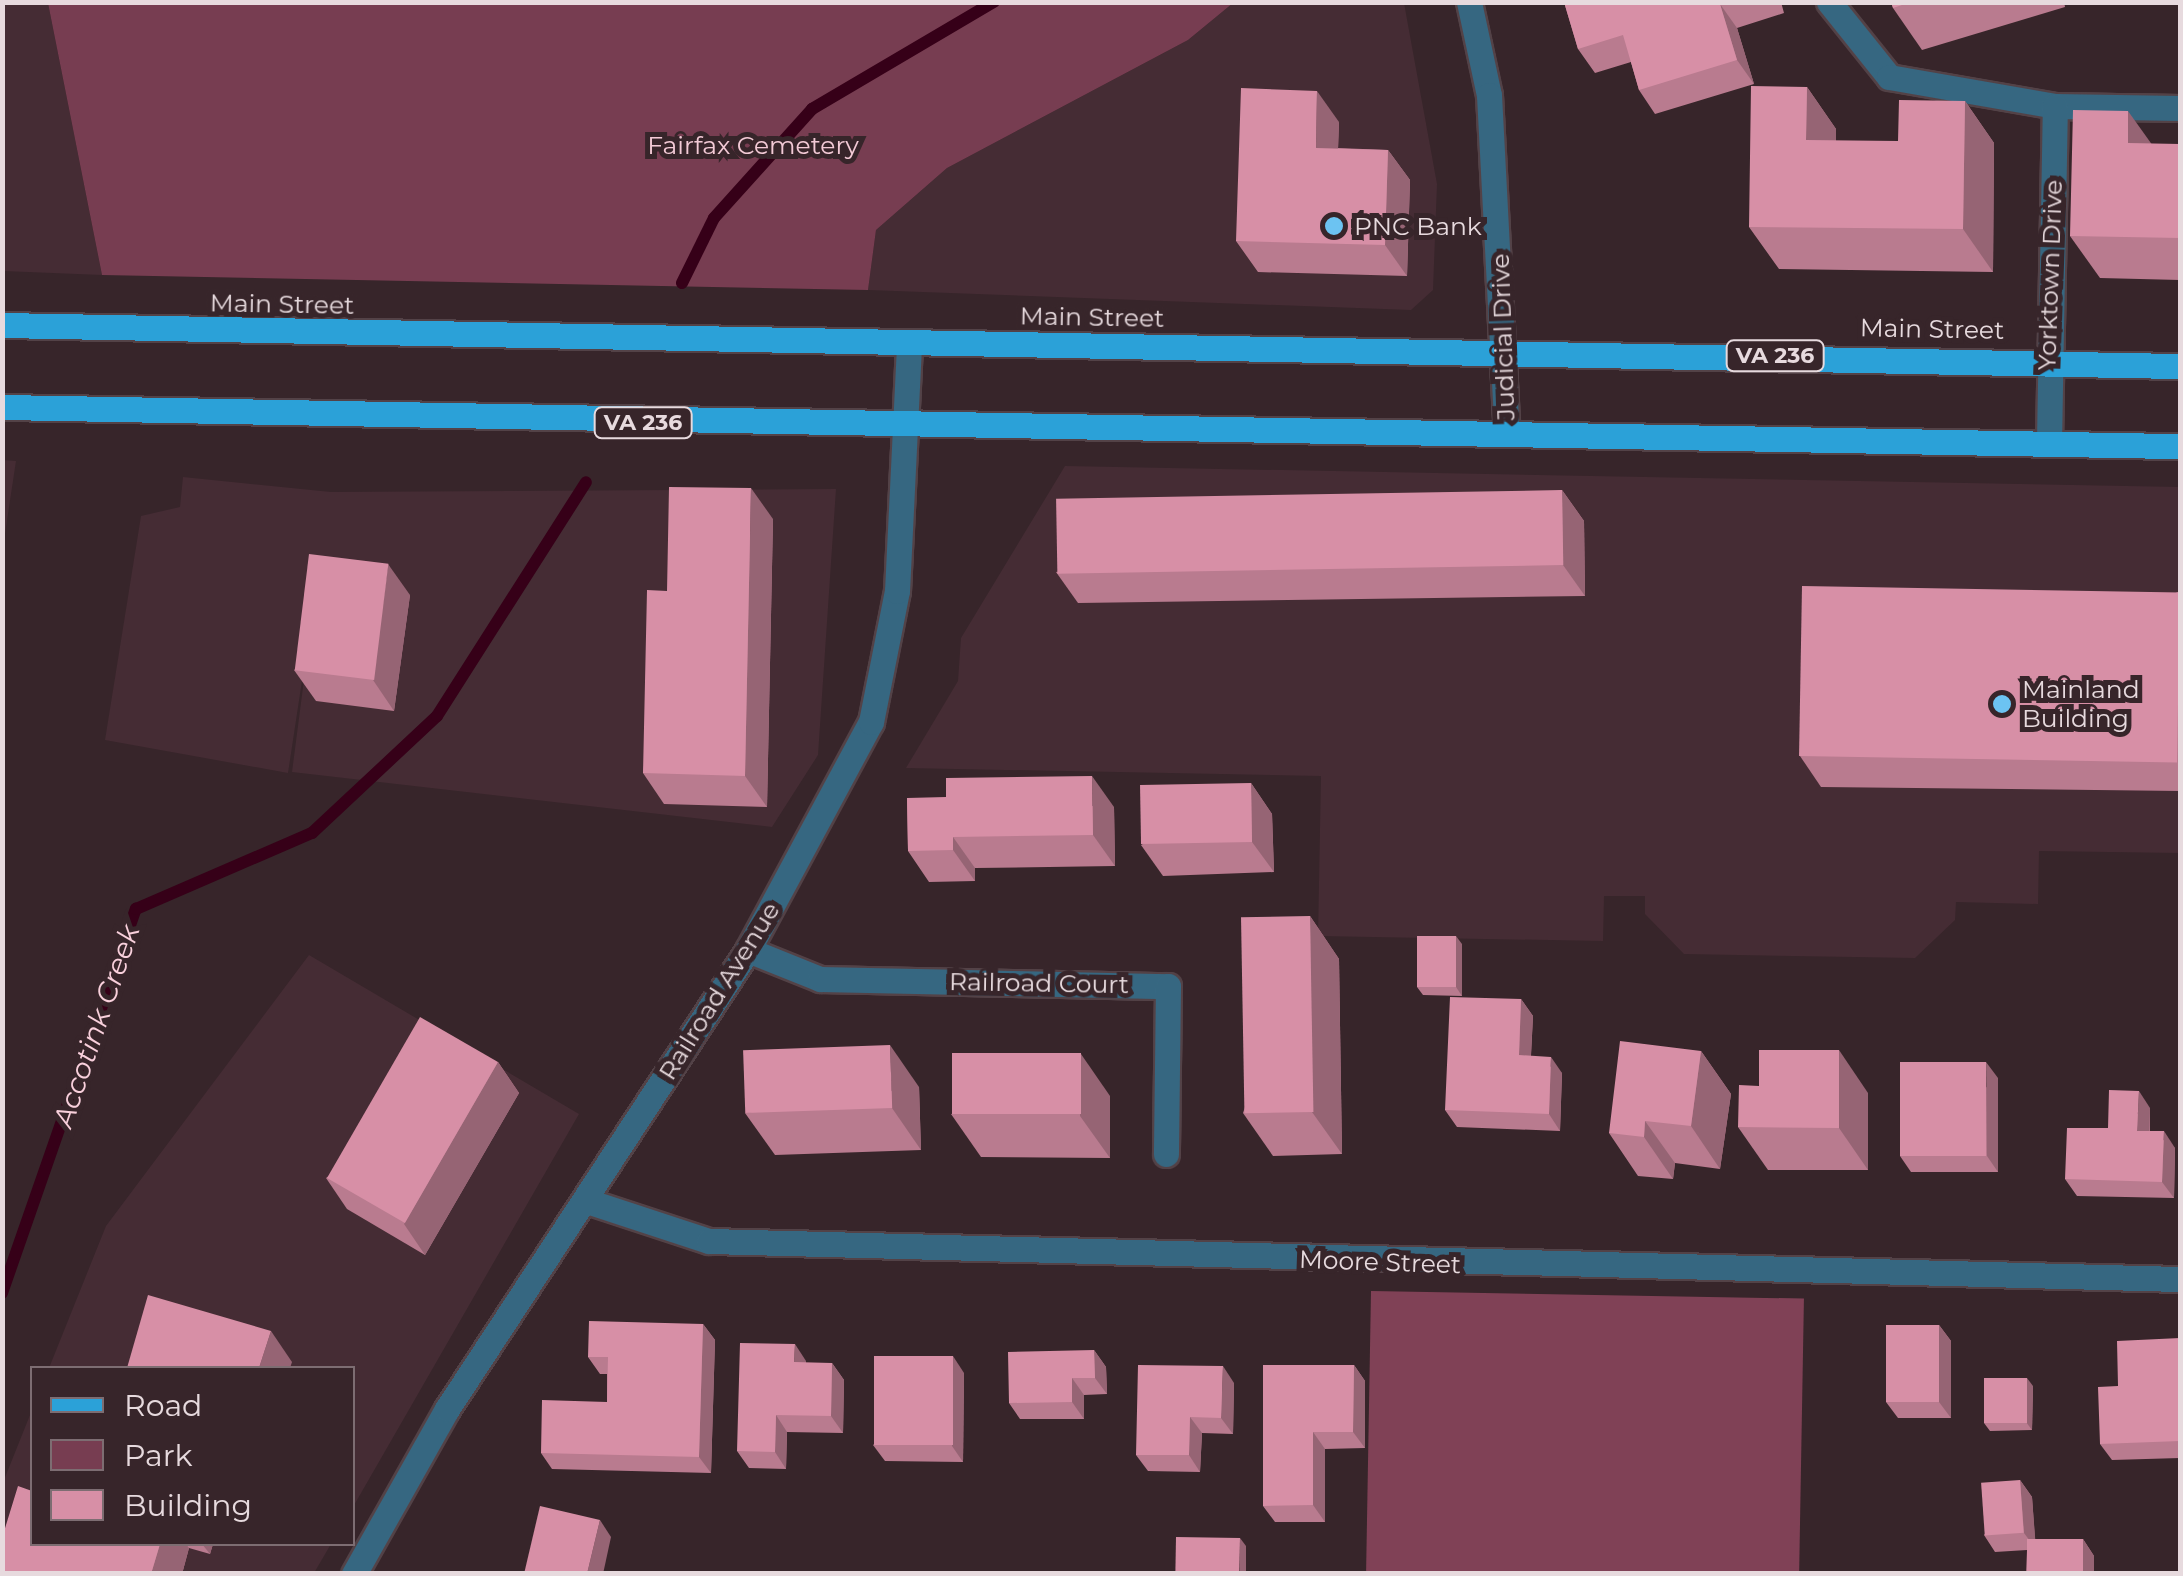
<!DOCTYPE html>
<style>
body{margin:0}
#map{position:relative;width:2183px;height:1576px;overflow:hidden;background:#37252a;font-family:Montserrat,sans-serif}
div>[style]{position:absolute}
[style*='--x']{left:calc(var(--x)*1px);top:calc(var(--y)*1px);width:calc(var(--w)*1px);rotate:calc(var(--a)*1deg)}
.built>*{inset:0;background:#452c34}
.green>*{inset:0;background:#773d51}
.forest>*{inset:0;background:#804156;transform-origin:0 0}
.stream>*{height:12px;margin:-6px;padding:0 6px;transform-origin:6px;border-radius:6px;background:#360018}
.roads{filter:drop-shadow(2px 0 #534247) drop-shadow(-2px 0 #534247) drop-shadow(0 2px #534247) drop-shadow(0 -2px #534247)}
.minor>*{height:25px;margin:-12.5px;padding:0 12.5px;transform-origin:12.5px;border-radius:12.5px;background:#366781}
.tertiary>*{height:25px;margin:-12.5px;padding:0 12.5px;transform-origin:12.5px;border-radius:12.5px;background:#366781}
.primary>*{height:25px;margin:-12.5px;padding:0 12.5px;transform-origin:12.5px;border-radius:12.5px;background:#2ba1d8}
.wall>*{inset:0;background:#b97b8f}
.shaded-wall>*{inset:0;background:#966474}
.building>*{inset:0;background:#d78fa6;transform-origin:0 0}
.dots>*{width:28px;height:28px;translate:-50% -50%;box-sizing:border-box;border:5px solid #37252a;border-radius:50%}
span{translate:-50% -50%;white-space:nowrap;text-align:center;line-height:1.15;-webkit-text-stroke:10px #37252a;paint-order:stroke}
.shield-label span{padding:2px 8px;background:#37252a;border:2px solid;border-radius:8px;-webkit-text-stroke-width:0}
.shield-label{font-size:22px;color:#e7dade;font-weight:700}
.park-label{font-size:25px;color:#f3cad6}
.poi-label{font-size:25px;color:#e7dade}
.left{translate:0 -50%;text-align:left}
.street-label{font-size:25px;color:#e7dade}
.water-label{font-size:28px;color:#f9d0dc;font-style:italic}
.frame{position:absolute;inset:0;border:5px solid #e7dade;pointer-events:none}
.legend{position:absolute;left:30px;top:1366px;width:325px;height:180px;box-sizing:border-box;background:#37252a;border:2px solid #7d6d72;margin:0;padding:12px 18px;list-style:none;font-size:30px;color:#e7dade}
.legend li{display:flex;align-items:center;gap:20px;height:50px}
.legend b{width:50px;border:2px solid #7d6d72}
</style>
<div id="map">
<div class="built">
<div style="clip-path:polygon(3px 3px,48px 3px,102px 275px,3px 271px)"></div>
<div style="clip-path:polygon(1233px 3px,1404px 3px,1437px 184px,1433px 290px,1411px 310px,868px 290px,876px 230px,947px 168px,1188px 40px)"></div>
<div style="clip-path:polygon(3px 460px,16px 461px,3px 547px,2px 460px)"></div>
<div style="clip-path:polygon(1065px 466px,2180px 487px,2180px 853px,2039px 851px,2038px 904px,1956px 902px,1955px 920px,1915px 958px,1684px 954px,1645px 914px,1645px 896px,1604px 896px,1603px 941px,1318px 936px,1321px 776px,906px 768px,958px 681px,961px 638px)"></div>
<div style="clip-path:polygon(183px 477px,331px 492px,836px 489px,818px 755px,772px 827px,292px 772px,315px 595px,288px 773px,105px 740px,141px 516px,180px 507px)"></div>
<div style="clip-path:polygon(309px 955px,579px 1114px,353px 1507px,352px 1368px,49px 1368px,106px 1226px)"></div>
<div style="clip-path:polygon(32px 1410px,32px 1544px,331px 1544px,314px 1573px,3px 1573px,2px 1485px)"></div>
</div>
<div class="green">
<div style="clip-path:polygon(48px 3px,48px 2px,1233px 3px,1188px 40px,947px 168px,876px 230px,868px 290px,102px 275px)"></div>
</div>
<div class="forest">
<div style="left:1371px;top:1291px;width:433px;height:282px;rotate:1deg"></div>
</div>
<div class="stream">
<div style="--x:682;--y:283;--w:72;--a:-63.8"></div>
<div style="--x:714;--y:218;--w:147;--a:-48"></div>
<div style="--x:812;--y:109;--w:211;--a:-30.5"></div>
<div style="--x:2;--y:1293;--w:407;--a:-70.8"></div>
<div style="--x:136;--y:909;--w:192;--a:-23.4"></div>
<div style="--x:312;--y:833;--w:171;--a:-43.1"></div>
<div style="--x:437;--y:716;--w:277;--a:-57.5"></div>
</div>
<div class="roads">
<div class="minor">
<div style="--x:1829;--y:2;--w:96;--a:51.3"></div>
<div style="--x:1889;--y:77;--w:169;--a:9.9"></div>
<div style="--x:2055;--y:106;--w:125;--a:0.9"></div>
<div style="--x:2049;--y:443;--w:337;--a:-89"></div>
<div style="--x:748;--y:950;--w:78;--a:21.9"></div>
<div style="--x:820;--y:979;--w:348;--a:1.2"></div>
<div style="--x:1168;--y:986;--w:168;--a:90.7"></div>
<div style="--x:587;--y:1201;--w:128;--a:18.2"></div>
<div style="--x:709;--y:1241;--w:1471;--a:1.48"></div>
<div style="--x:354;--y:1574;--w:189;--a:-60.6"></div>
<div style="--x:447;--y:1409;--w:549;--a:-56.74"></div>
<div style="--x:748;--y:950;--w:259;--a:-61.7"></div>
<div style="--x:871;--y:722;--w:134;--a:-78.8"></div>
<div style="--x:897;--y:591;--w:245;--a:-87.2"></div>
</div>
<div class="tertiary">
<div style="--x:1469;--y:2;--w:95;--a:77.9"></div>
<div style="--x:1489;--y:95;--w:339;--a:87"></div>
</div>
<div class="primary">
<div style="--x:2;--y:325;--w:2178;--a:1.08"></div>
<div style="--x:2;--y:407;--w:2178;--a:1.03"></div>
</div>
</div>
<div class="wall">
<div style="clip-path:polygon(1564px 2px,1781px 2px,1784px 13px,1737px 28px,1754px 84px,1655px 114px,1639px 90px,1631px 62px,1595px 73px,1578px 49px)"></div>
<div style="clip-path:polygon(1891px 2px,2064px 2px,2065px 7px,1922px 50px,1893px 8px)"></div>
<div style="clip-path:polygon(1807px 87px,1836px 129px,1836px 141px,1898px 141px,1965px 101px,1994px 143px,1993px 272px,1779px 269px,1749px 227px)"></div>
<div style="clip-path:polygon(1339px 122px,1338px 148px,1388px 150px,1410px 180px,1407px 276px,1258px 272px,1236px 241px)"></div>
<div style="clip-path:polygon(2151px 144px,2180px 144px,2180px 280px,2100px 278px,2070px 236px)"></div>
<div style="clip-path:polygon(1562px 490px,1584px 521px,1585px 596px,1078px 603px,1056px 572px)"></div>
<div style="clip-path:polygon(773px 519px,767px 807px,664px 804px,643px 773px,667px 591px)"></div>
<div style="clip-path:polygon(2180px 591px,2180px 791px,1821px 787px,1800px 756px)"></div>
<div style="clip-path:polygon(410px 595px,394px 711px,316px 701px,294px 670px)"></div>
<div style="clip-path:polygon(1251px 783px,1272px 814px,1274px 872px,1163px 876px,1141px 845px)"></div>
<div style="clip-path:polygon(907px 798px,1114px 807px,1115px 866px,975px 868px,975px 881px,929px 882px,908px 851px)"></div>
<div style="clip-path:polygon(1310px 916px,1339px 959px,1342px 1154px,1273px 1156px,1243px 1113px)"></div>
<div style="clip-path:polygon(1462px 944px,1462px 996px,1423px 995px,1417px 987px)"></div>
<div style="clip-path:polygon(1521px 999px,1533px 1016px,1531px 1056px,1562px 1073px,1560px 1131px,1457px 1127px,1445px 1110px)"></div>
<div style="clip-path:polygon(1701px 1051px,1731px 1094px,1720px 1169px,1675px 1163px,1673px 1179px,1638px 1176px,1609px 1133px)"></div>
<div style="clip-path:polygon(498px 1062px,519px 1093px,425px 1255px,347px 1209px,326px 1178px)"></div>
<div style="clip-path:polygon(1998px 1078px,1998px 1172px,1911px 1172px,1900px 1156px)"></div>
<div style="clip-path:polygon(919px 1087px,921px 1150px,775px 1155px,745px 1113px)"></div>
<div style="clip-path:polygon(1868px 1093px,1868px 1170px,1768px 1170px,1738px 1127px)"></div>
<div style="clip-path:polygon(1110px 1096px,1110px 1158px,981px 1157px,951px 1114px)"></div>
<div style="clip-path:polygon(2150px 1108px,2150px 1131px,2175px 1148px,2174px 1198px,2077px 1196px,2065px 1179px,2108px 1128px)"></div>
<div style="clip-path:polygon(703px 1324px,715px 1340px,711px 1473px,552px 1469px,541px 1453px,607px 1402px,607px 1374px,600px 1374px,588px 1357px)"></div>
<div style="clip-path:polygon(1939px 1325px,1951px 1341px,1951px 1418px,1898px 1418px,1886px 1402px)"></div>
<div style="clip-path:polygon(2180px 1338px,2180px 1458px,2112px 1460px,2100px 1444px,2118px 1386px)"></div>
<div style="clip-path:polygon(1094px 1350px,1106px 1367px,1107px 1394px,1084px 1395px,1084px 1419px,1020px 1419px,1009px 1403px)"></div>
<div style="clip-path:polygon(806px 1361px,806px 1363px,832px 1363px,844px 1380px,843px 1433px,787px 1432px,786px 1469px,749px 1468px,737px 1451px)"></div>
<div style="clip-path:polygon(1354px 1365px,1365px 1381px,1365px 1448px,1325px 1449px,1325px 1522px,1275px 1522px,1263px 1506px)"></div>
<div style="clip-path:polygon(964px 1373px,963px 1462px,885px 1461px,873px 1445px)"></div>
<div style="clip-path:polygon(1234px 1383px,1233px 1434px,1202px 1433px,1200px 1472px,1148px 1471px,1136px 1455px)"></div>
<div style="clip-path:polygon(2033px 1386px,2032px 1430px,1990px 1431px,1984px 1423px)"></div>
<div style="clip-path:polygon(2020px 1480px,2032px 1497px,2035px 1540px,2083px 1539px,2094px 1556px,2094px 1574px,2026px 1574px,2027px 1550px,1995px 1552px,1984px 1535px)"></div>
<div style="clip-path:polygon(32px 1544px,213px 1544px,210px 1554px,189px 1548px,182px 1574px,2px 1574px)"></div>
</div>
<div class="shaded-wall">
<div style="clip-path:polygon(1720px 4px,1737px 28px,1754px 84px,1737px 60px)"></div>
<div style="clip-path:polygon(1807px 87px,1836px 129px,1836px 183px,1806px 140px)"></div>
<div style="clip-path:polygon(1317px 91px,1339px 122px,1337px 179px,1316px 148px)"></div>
<div style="clip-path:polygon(1965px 101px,1994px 143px,1993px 272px,1963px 229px)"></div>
<div style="clip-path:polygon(2128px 111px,2158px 153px,2128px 143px)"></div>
<div style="clip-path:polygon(1388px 150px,1410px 180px,1407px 276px,1385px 245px)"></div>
<div style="clip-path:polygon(751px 488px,773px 519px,767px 807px,745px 776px)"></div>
<div style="clip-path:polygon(1562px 490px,1584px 521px,1585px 596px,1563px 565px)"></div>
<div style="clip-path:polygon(388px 564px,410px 595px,394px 711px,373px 680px)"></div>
<div style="clip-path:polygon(1092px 776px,1114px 807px,1115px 866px,1093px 835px)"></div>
<div style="clip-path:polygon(1251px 783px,1272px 814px,1274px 872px,1252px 842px)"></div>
<div style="clip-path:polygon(953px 837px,975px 868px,975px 881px,953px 850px)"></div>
<div style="clip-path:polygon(1310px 916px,1339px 959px,1342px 1154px,1312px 1112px)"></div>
<div style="clip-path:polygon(1456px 936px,1462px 944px,1462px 996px,1456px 987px)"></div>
<div style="clip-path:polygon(1521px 999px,1533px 1016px,1530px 1072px,1519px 1055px)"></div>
<div style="clip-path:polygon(890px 1045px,919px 1087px,921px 1150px,892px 1108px)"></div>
<div style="clip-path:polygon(1839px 1050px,1868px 1093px,1868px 1170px,1839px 1128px)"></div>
<div style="clip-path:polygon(1701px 1051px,1731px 1094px,1720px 1169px,1691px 1126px)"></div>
<div style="clip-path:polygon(1081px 1054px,1110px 1096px,1110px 1158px,1080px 1116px)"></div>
<div style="clip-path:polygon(1551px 1057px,1562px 1073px,1560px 1131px,1549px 1114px)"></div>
<div style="clip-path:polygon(498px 1062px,519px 1093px,425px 1255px,404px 1224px)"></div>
<div style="clip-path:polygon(1986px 1062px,1998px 1078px,1998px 1172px,1987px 1156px)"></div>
<div style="clip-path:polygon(2139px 1091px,2150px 1108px,2149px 1147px,2137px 1131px)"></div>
<div style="clip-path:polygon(1645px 1121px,1675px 1163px,1673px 1179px,1644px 1137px)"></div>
<div style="clip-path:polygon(2164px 1131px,2175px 1148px,2174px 1198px,2162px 1182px)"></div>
<div style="clip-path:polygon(703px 1324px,715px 1340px,711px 1473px,699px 1457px)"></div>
<div style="clip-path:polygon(1939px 1325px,1951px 1341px,1951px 1418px,1939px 1402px)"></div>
<div style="clip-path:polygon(271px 1331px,292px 1362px,290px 1368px,259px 1368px)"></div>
<div style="clip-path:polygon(795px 1344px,806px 1361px,805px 1379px,794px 1362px)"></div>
<div style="clip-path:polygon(1094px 1350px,1106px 1367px,1107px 1394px,1095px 1378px)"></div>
<div style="clip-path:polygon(953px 1356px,964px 1373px,963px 1462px,952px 1446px)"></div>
<div style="clip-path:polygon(832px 1363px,844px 1380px,843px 1433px,831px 1416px)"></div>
<div style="clip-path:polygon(1354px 1365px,1365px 1381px,1365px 1448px,1353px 1432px)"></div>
<div style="clip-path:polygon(1223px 1366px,1234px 1383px,1233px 1434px,1221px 1418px)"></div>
<div style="clip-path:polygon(1072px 1378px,1084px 1395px,1084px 1419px,1072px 1402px)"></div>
<div style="clip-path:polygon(2027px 1378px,2033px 1386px,2032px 1430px,2026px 1422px)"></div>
<div style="clip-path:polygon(776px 1415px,787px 1432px,786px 1469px,775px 1452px)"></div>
<div style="clip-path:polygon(1190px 1417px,1202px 1433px,1200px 1472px,1189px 1455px)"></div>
<div style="clip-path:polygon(1313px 1432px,1325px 1449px,1325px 1522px,1313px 1505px)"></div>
<div style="clip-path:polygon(2020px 1480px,2032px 1497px,2036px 1549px,2024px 1533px)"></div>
<div style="clip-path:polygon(600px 1520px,611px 1537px,603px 1574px,587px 1574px)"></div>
<div style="clip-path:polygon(1240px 1538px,1246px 1546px,1246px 1574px,1240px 1574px)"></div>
<div style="clip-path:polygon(2083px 1539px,2094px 1556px,2094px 1574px,2083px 1574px)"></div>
<div style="clip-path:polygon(160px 1544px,186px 1544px,189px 1548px,182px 1574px,151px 1574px)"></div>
<div style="clip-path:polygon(202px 1544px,213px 1544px,210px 1554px)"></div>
</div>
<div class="building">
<div style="clip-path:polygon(1564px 2px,1620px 2px,1621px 4px,1723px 2px,1720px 4px,1737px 60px,1639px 90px,1623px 35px,1578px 49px)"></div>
<div style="clip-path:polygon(1891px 2px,1911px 2px,1893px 8px)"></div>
<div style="clip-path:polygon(1751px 86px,1807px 87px,1806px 140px,1898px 141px,1899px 100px,1965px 101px,1963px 229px,1749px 227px)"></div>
<div style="clip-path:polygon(1241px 88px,1317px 91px,1316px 148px,1388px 150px,1385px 245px,1236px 241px)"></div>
<div style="clip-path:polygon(2073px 110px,2128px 111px,2128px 143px,2180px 144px,2180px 238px,2070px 236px)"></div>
<div style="clip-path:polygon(669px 487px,751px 488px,745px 776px,643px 773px,647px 590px,667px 591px)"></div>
<div style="left:1562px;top:490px;width:75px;height:506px;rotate:89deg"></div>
<div style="left:309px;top:554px;width:80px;height:117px;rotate:7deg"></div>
<div style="left:1802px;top:586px;width:378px;height:170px;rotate:1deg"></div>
<div style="clip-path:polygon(1092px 776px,1093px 835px,953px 837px,953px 850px,908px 851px,907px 798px,946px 797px,946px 778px)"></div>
<div style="left:1251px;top:783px;width:59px;height:111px;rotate:89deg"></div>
<div style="left:1310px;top:916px;width:196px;height:69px;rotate:89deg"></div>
<div style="left:1417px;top:936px;width:39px;height:51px"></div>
<div style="clip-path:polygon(1450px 997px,1521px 999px,1519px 1055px,1551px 1057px,1549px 1114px,1445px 1110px)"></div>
<div style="left:420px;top:1017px;width:90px;height:186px;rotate:30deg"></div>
<div style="clip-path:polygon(1620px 1041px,1701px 1051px,1691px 1126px,1645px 1121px,1644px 1137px,1609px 1133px)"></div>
<div style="left:890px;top:1045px;width:63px;height:147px;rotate:88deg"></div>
<div style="clip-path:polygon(1759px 1050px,1839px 1050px,1839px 1128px,1738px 1127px,1739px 1085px,1759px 1086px)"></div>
<div style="left:952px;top:1053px;width:129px;height:61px"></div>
<div style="left:1900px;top:1062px;width:86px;height:94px"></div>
<div style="clip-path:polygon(2109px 1090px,2139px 1091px,2137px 1131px,2164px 1131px,2162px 1182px,2065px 1179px,2067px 1128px,2108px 1128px)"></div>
<div style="clip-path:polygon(148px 1295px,271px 1331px,259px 1368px,127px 1368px)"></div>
<div style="clip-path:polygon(589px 1321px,703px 1324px,699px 1457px,541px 1453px,542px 1400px,607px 1402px,608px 1357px,588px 1357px)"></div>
<div style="left:1886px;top:1325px;width:53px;height:77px"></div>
<div style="clip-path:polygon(2180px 1338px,2180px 1441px,2100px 1444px,2098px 1387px,2118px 1386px,2117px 1341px)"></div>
<div style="clip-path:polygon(740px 1343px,795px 1344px,794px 1362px,832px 1363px,831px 1416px,776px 1415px,775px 1452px,737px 1451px)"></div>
<div style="clip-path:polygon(1094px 1350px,1095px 1378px,1072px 1378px,1072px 1402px,1009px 1403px,1008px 1352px)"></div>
<div style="left:874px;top:1356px;width:79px;height:89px"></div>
<div style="clip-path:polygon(1138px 1365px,1223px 1366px,1221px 1418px,1190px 1417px,1189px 1455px,1136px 1455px)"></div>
<div style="clip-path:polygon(1263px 1365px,1354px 1365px,1353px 1432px,1313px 1432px,1313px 1505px,1263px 1506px)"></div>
<div style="left:1984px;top:1378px;width:43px;height:45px"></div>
<div style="left:2020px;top:1480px;width:53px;height:39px;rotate:86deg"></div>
<div style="clip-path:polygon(18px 1486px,32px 1491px,32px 1544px,160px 1544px,151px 1574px,2px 1574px,2px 1538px)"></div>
<div style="clip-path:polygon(540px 1506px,600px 1520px,587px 1574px,524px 1574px)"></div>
<div style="left:1176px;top:1537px;width:64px;height:37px;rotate:1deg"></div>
<div style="left:2083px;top:1539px;width:35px;height:56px;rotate:90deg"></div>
</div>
<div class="dots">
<div style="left:1334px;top:226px;background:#6cc3f2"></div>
<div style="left:2002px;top:704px;background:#6cc3f2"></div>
</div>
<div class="shield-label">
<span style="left:1775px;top:356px">VA 236</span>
<span style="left:643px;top:423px">VA 236</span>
</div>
<div class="park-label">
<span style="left:753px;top:145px">Fairfax Cemetery</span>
</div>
<div class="poi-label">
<span class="left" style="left:1354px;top:226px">PNC Bank</span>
<span class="left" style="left:2022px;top:704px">Mainland<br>Building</span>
</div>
<div class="street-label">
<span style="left:2050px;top:275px;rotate:-88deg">Yorktown Drive</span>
<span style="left:282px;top:304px;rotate:1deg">Main Street</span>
<span style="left:1092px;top:317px;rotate:1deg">Main Street</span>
<span style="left:1932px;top:329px;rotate:1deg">Main Street</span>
<span style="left:1503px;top:337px;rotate:-92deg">Judicial Drive</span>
<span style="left:1039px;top:983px;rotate:1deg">Railroad Court</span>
<span style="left:719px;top:991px;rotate:-58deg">Railroad Avenue</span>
<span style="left:1380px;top:1262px;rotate:2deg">Moore Street</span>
</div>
<div class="water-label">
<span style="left:96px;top:1026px;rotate:-71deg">Accotink Creek</span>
</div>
<div class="frame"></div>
<ul class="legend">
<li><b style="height:12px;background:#2ba1d8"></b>Road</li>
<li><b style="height:28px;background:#773d51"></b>Park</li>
<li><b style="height:28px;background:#d78fa6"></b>Building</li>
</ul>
</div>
